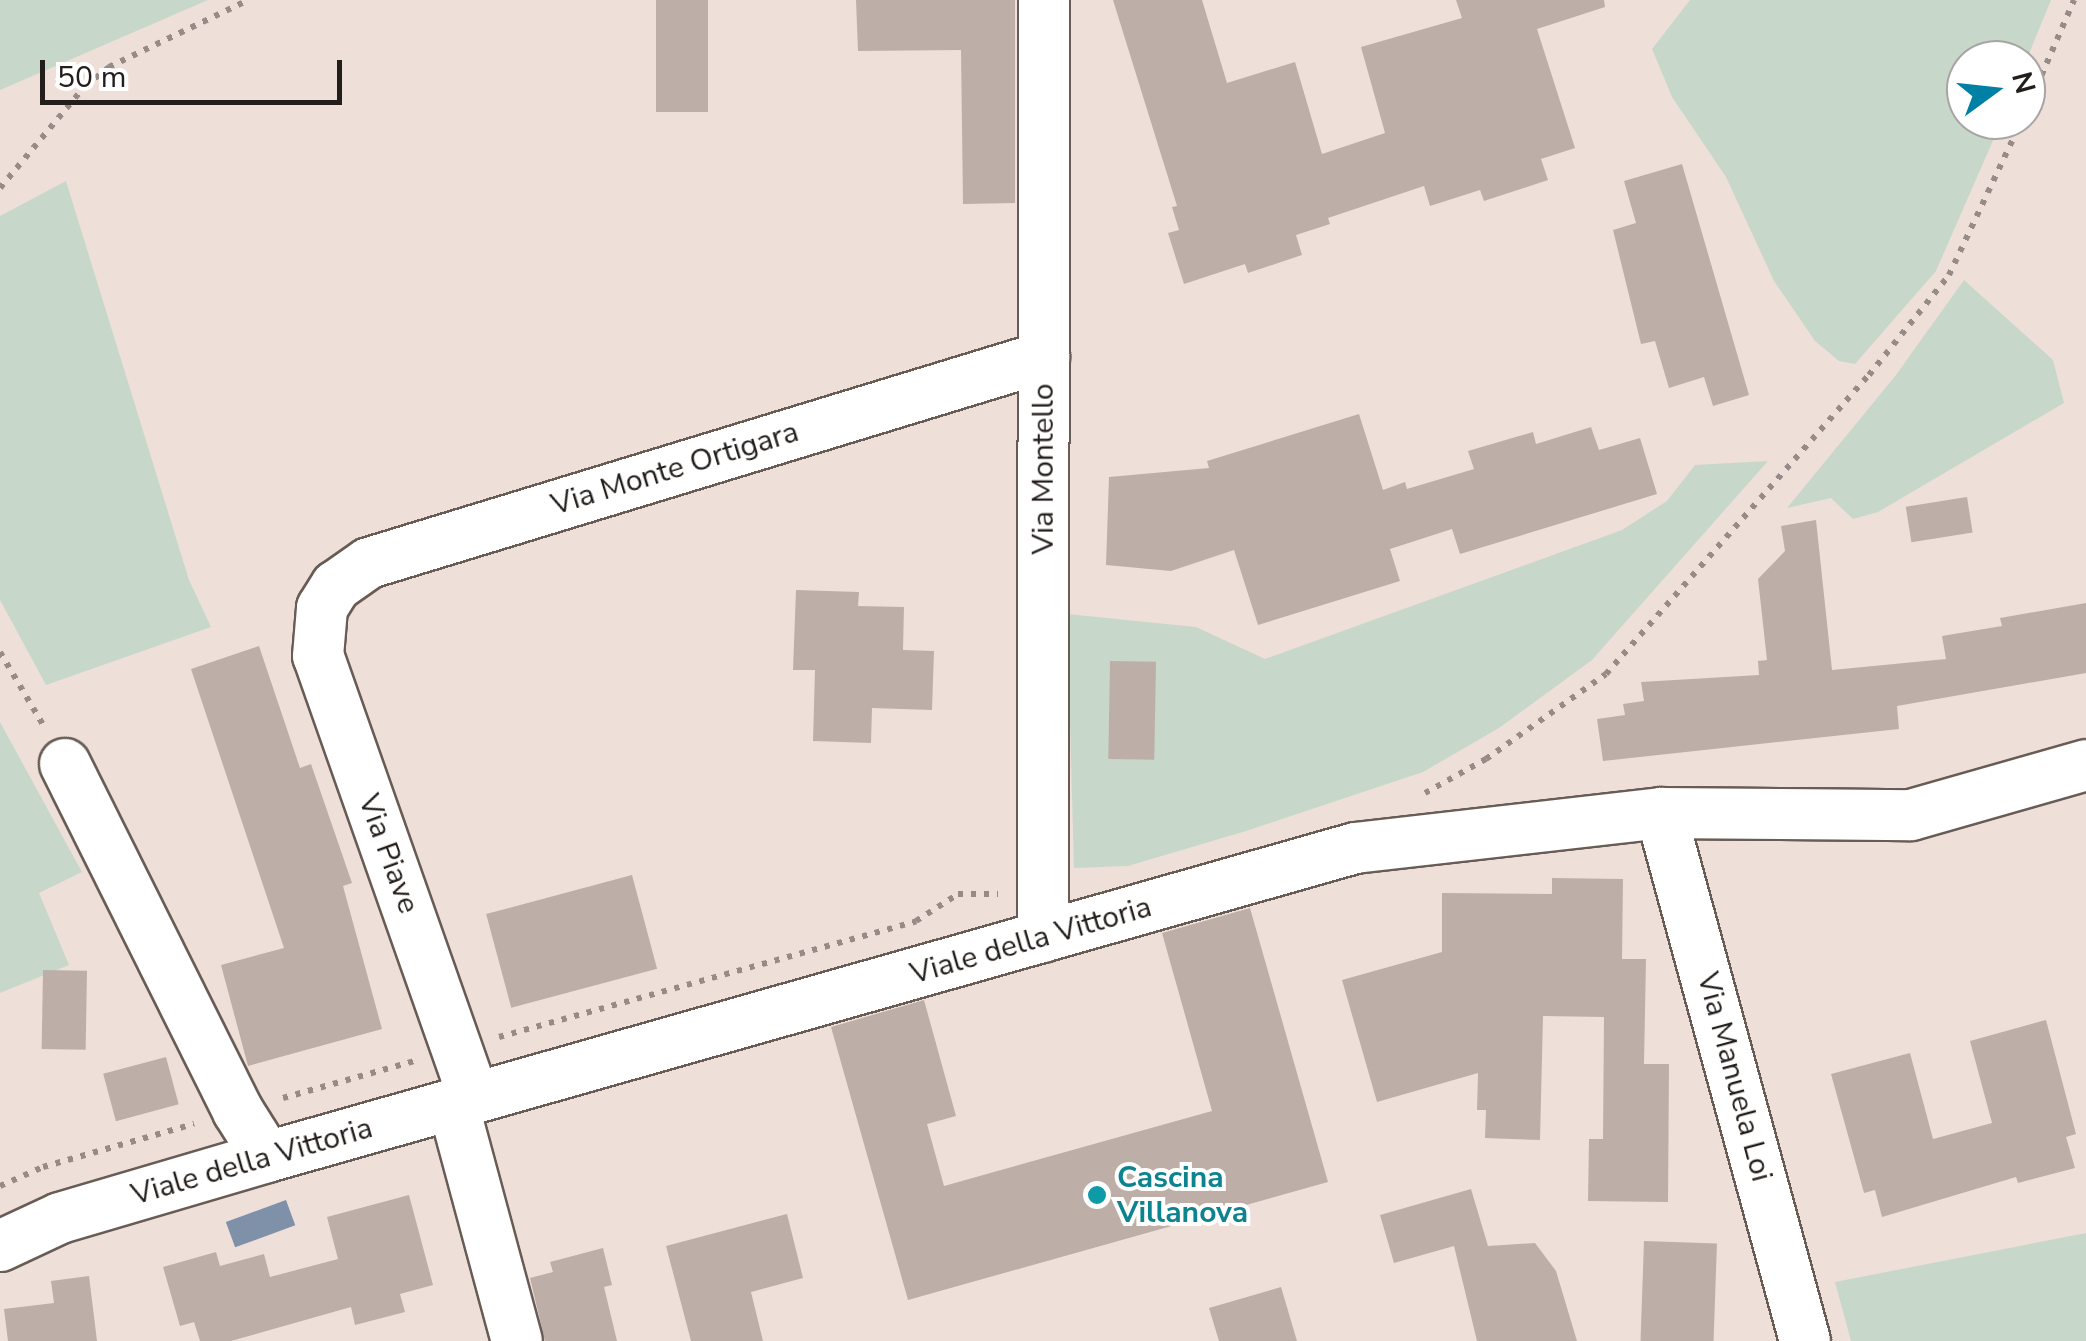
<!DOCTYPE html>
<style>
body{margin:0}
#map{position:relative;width:2086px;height:1341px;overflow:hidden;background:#eedfd8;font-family:"Nunito Sans",sans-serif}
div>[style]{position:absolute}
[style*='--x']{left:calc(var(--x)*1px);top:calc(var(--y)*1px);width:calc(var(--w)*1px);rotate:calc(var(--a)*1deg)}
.green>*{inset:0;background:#c7d8ca}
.water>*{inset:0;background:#7f90a9;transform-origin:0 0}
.building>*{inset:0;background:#bdafa7;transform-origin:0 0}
.path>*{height:6px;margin-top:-3px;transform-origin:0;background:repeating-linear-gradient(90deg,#968b86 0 5px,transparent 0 13px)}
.roads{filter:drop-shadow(2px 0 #685c55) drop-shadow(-2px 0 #685c55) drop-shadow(0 2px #685c55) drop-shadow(0 -2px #685c55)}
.minor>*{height:50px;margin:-25px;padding:0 25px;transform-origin:25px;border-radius:25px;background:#fff}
.dots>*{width:28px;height:28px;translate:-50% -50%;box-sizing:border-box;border:5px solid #fff;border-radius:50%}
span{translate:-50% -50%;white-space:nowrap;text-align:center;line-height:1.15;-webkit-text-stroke:8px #fff;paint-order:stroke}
.street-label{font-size:30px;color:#231e1b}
.culture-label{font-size:30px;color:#0d838f;font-weight:700}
.left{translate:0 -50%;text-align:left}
.north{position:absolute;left:1946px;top:40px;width:100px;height:100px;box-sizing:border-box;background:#fff;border:2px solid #a7a5a4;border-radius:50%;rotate:75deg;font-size:28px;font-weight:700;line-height:40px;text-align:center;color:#231e1b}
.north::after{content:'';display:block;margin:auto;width:35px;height:45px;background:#0180a5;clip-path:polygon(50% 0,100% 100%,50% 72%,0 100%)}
.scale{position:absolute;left:40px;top:60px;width:302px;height:45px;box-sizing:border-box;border:5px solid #231e1b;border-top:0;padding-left:12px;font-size:30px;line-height:35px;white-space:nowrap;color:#231e1b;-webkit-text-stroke:8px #fff;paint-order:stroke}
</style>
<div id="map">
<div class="green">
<div style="clip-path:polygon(0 0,208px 0,0 90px)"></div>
<div style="clip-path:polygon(1690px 0,2051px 0,2026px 61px,1966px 60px,1966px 120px,2002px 120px,1936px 271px,1855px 364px,1839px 361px,1815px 341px,1774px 281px,1726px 177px,1672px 97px,1652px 49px)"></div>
<div style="clip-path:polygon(66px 181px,189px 580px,211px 627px,46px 685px,0 600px,0 216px)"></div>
<div style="clip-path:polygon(1964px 280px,2053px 360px,2064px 403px,1878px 512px,1853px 519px,1831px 498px,1787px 508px,1896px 375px)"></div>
<div style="clip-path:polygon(1768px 461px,1592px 660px,1499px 728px,1423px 772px,1246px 831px,1128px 866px,1074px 868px,1067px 614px,1196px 627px,1265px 659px,1622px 530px,1667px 501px,1695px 465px)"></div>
<div style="clip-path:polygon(0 722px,82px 872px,39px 893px,69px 965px,0 993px)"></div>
<div style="clip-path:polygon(2086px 1233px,2086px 1341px,1851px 1341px,1835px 1282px)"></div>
</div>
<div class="water">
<div style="left:286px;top:1200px;width:27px;height:64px;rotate:70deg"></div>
</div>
<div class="building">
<div style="left:656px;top:0;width:52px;height:112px"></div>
<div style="clip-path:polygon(856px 0,1015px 0,1015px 203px,963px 204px,961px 50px,858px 51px)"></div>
<div style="clip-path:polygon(1113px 0,1202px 0,1227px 83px,1295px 62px,1322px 154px,1385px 133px,1361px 47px,1462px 18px,1456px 0,1604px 0,1605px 7px,1537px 29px,1575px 148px,1541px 159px,1548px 180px,1484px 201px,1480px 190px,1430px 206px,1424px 186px,1328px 218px,1330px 224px,1296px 235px,1302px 255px,1248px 273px,1245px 264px,1184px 284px,1168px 233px,1179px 230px,1172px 207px,1177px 206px)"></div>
<div style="clip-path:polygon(1682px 164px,1749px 395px,1713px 406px,1704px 377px,1669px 388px,1655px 341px,1641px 344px,1613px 230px,1636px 223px,1624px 181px)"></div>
<div style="clip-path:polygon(1359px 414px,1383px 490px,1405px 482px,1407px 489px,1474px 469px,1468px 451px,1533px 432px,1536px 444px,1591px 427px,1599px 450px,1640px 438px,1657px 494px,1460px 554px,1452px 529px,1390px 549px,1400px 581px,1258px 625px,1234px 550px,1171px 571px,1106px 565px,1109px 477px,1209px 468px,1207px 461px)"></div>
<div style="left:1967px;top:497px;width:36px;height:62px;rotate:81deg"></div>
<div style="clip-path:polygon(1816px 520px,1832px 670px,1946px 659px,1942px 636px,2002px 626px,2000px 618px,2086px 603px,2086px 673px,1897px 706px,1899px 729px,1603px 761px,1597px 719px,1625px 715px,1623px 704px,1644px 701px,1641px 682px,1759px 675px,1758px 661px,1767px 660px,1758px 579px,1785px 551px,1781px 526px)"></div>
<div style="clip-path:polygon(796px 590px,859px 592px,858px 606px,904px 607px,903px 650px,934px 651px,932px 710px,872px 708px,871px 743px,813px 741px,815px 670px,793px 670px)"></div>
<div style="clip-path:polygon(259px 646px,300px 768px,311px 764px,352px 883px,343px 886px,382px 1029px,248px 1066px,221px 965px,284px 948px,191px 669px)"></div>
<div style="left:1110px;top:661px;width:46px;height:98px;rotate:1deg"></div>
<div style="left:632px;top:875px;width:97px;height:151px;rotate:75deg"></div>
<div style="clip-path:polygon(1552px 878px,1623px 879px,1622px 959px,1646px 959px,1644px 1064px,1669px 1064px,1668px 1202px,1588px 1201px,1589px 1139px,1603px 1139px,1604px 1017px,1543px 1016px,1540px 1140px,1485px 1138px,1486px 1110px,1477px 1110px,1478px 1073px,1377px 1102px,1342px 980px,1442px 952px,1442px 893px,1552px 894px)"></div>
<div style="clip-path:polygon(1250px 908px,1328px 1182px,908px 1300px,831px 1027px,924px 1000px,956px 1116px,927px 1124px,944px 1186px,1212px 1111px,1162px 933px)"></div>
<div style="left:43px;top:970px;width:44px;height:79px;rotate:1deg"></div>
<div style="clip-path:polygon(2046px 1020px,2076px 1134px,2066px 1137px,2075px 1168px,2018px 1183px,2016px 1177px,1882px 1217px,1875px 1190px,1864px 1193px,1831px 1074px,1910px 1053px,1933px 1139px,1992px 1123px,1970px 1041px)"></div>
<div style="left:166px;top:1057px;width:49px;height:65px;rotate:75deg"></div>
<div style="clip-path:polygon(1471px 1189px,1488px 1246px,1535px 1243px,1556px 1271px,1577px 1341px,1477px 1341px,1454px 1246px,1394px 1263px,1380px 1215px)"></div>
<div style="clip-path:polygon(409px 1195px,433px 1285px,400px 1294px,405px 1312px,355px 1325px,351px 1307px,231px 1341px,200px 1341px,194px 1322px,180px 1326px,163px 1267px,216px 1252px,220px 1266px,264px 1254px,270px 1277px,338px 1259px,327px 1217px)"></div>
<div style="clip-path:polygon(787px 1214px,803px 1278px,751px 1292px,763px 1341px,691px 1341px,666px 1246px)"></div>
<div style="left:1644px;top:1241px;width:73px;height:100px;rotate:2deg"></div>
<div style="clip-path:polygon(603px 1248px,612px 1285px,604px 1287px,617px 1341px,545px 1341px,530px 1278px,553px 1272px,550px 1262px)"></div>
<div style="clip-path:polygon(89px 1276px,97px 1341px,8px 1341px,4px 1309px,54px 1303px,51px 1281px)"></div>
<div style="clip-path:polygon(1281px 1287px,1297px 1341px,1219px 1341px,1209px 1308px)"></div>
</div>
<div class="path">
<div style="--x:2026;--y:111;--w:121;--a:-66.6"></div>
<div style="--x:0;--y:188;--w:133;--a:-50.2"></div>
<div style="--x:85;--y:86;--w:31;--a:-38"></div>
<div style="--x:109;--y:67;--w:154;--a:-25.7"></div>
<div style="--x:0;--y:652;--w:88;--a:59.4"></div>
<div style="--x:1425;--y:793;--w:70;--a:-29.1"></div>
<div style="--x:1486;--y:759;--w:147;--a:-35.3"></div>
<div style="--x:1606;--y:674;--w:398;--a:-48.7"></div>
<div style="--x:1869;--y:375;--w:128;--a:-51.3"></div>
<div style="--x:1949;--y:275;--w:171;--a:-64.8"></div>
<div style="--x:499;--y:1037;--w:433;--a:-15.5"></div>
<div style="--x:916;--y:921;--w:50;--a:-32.7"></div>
<div style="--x:958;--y:894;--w:40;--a:0"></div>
<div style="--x:283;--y:1098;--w:137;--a:-15.7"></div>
<div style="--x:0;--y:1186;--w:47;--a:-23.8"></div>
<div style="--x:43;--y:1167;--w:157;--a:-15.9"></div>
</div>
<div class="roads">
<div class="minor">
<div style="--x:65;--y:764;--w:388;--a:63.5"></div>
<div style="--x:238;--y:1111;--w:54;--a:57.8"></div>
<div style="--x:1661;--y:813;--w:547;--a:74.74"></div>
<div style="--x:1043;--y:937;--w:937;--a:-89.94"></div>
<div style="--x:474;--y:1098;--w:469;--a:-109.4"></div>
<div style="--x:318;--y:656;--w:48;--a:-85.2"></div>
<div style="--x:322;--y:608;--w:26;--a:-58"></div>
<div style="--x:336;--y:586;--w:40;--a:-34.9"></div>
<div style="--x:369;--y:563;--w:706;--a:-16.97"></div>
<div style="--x:453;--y:1104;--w:245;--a:74.9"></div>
<div style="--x:0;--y:1246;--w:66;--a:-25"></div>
<div style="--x:60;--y:1218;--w:216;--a:-16.4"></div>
<div style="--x:267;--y:1157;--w:1131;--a:-15.85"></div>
<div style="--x:1355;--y:848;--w:308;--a:-6.5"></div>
<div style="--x:1661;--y:813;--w:250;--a:0.5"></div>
<div style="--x:1911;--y:815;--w:182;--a:-15.9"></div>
</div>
</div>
<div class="dots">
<div style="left:1097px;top:1195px;background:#0f9aa8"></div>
</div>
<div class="street-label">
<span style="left:675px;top:469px;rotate:-17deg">Via Monte Ortigara</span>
<span style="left:1044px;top:469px;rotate:-90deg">Via Montello</span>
<span style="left:388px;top:854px;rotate:70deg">Via Piave</span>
<span style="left:1031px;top:941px;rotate:-16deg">Viale della Vittoria</span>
<span style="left:1734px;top:1077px;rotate:75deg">Via Manuela Loi</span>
<span style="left:252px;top:1162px;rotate:-16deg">Viale della Vittoria</span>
</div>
<div class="culture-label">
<span class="left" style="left:1117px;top:1195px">Cascina<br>Villanova</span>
</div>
<div class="north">N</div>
<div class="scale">50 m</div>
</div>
